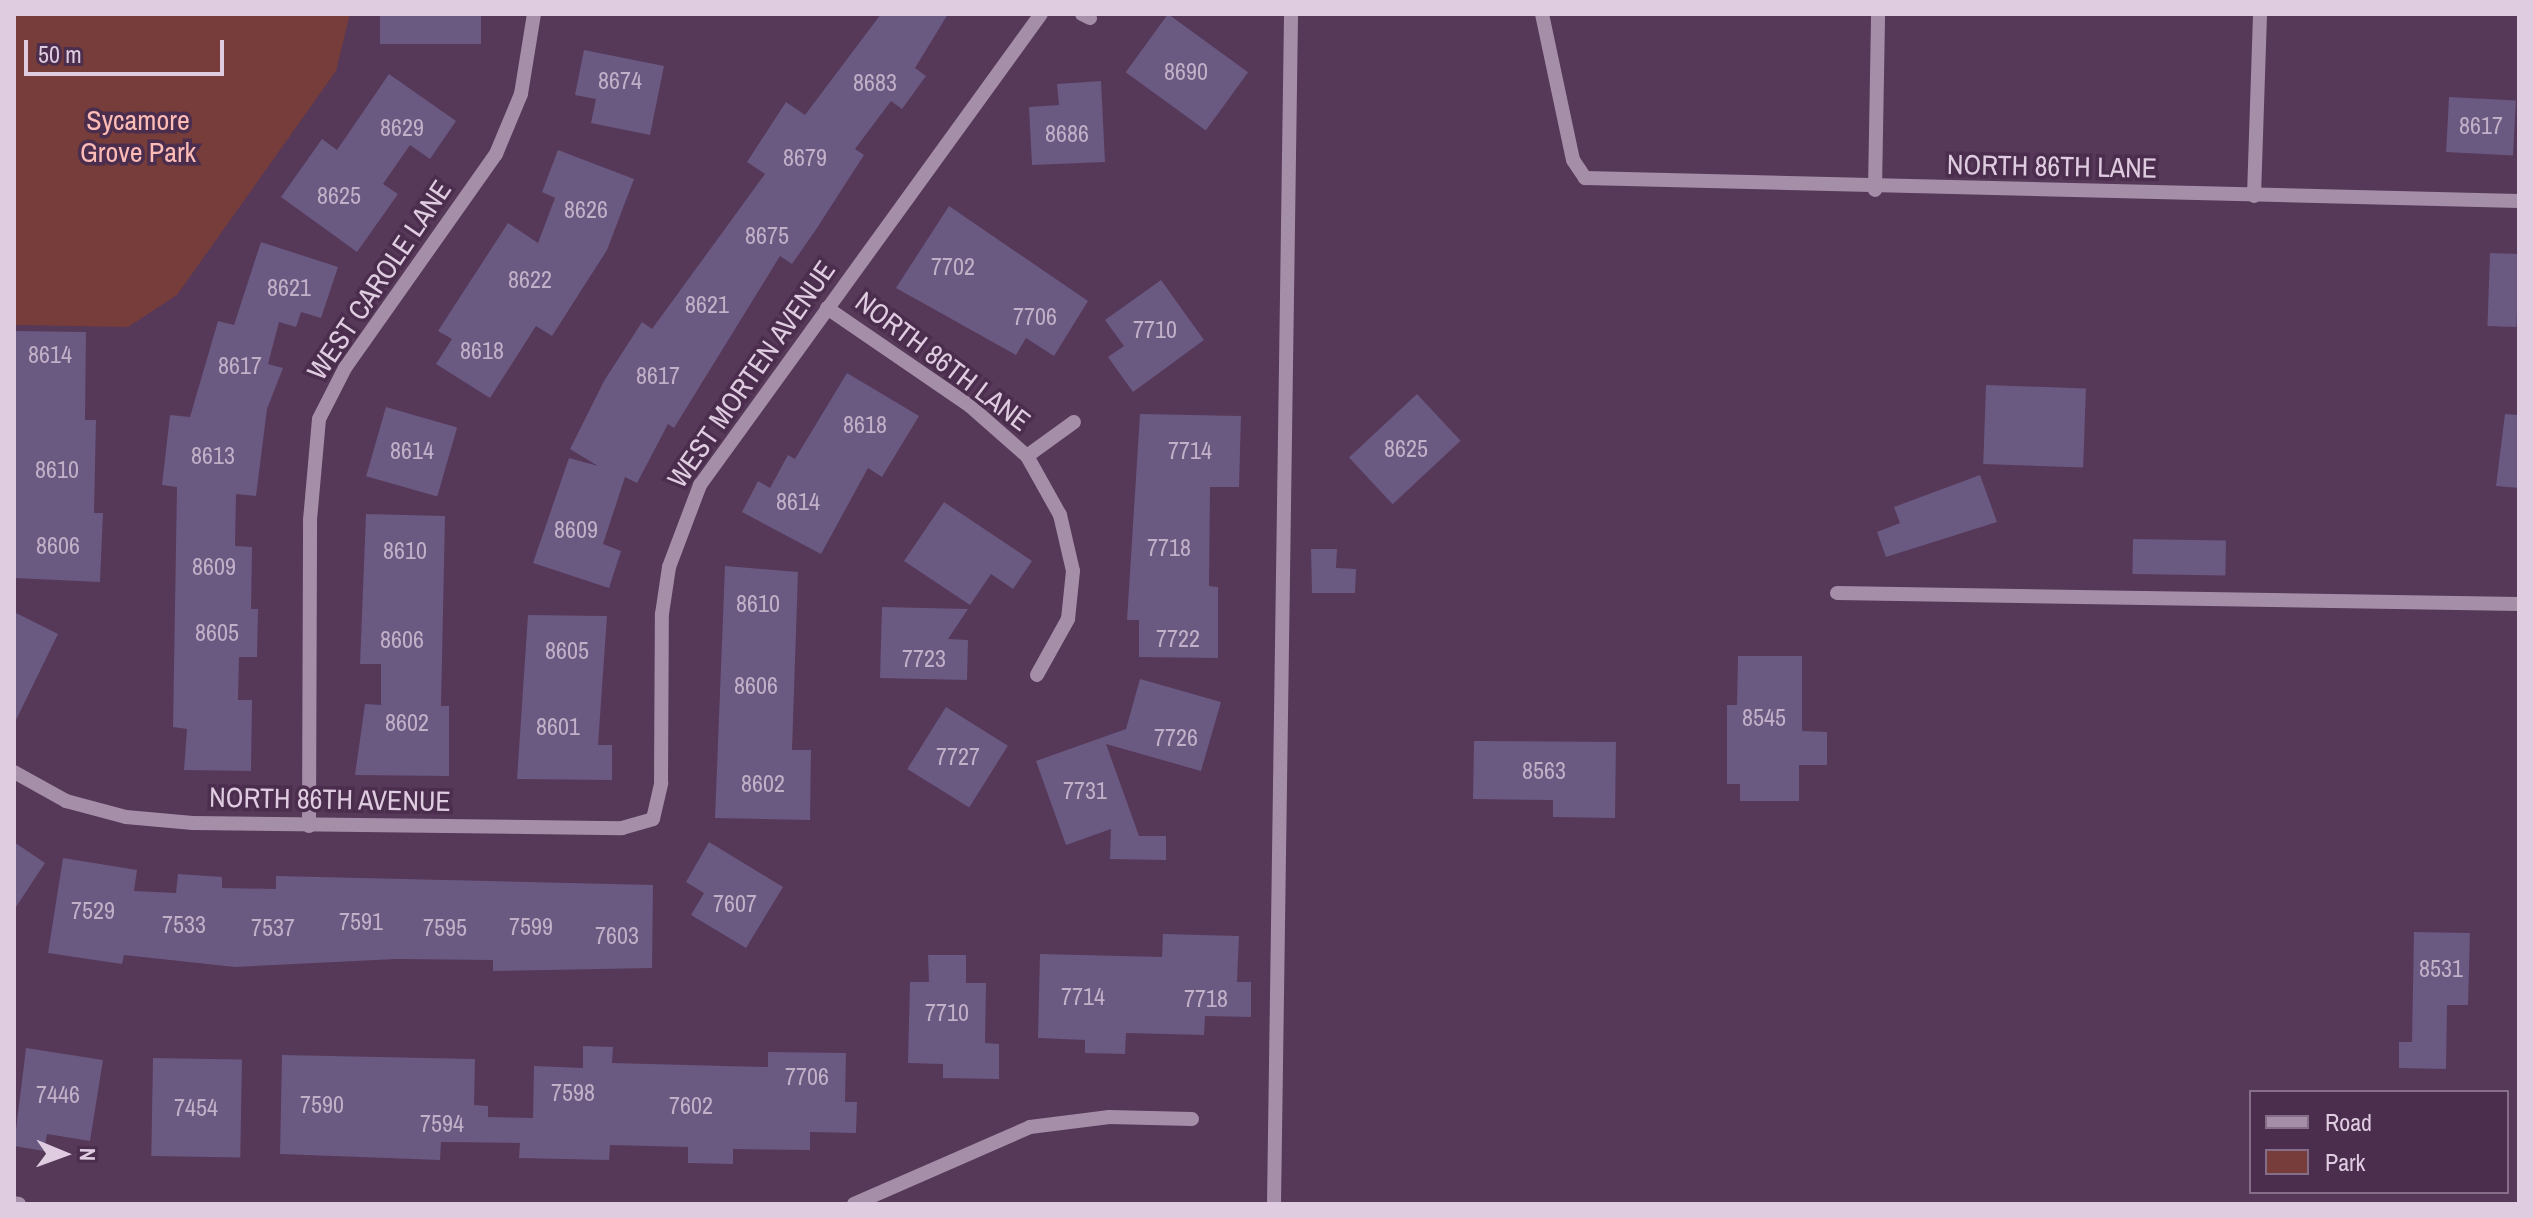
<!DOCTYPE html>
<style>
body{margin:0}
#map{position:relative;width:2533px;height:1218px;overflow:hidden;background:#563859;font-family:"Archivo Narrow",sans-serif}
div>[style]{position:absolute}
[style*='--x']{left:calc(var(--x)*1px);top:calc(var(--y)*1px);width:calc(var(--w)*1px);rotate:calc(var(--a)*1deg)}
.green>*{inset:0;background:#763d3a}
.building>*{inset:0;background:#6a5981;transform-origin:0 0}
.minor>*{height:14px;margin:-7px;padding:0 7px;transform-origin:7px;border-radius:7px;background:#a58ea7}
span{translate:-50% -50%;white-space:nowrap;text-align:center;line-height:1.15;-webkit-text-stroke:7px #4b2d4e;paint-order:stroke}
.number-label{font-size:24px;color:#c2afc8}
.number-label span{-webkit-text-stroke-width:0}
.park-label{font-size:28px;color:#febcb7}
.street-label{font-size:28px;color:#dfcce0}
.frame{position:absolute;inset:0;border:16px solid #dfcce0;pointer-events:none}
.legend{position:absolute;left:2249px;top:1090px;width:260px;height:104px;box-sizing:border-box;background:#4b2d4e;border:2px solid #866d88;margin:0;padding:10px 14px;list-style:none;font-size:24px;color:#dfcce0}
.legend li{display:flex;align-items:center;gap:16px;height:40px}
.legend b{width:40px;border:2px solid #866d88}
.north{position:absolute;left:24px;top:1114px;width:80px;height:80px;-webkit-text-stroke:6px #4b2d4e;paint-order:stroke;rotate:91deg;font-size:22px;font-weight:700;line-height:32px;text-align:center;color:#dfcce0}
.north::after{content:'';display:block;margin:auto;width:28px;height:36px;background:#dfcce0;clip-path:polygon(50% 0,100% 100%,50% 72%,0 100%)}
.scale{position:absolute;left:24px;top:40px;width:200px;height:36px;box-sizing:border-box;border:4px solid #dfcce0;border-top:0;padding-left:10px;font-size:24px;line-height:28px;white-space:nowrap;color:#dfcce0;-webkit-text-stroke:6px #4b2d4e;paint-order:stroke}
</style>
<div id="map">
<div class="green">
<div style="clip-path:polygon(14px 14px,350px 14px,336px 71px,177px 295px,128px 327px,14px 325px)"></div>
</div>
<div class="building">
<div style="left:380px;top:14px;width:101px;height:30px"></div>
<div style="clip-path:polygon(881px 14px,948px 14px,915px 68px,926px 76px,902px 109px,891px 101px,855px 149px,864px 155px,817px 228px,792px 264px,780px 256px,674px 428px,668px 424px,637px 483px,625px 477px,603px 544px,621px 551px,609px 588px,533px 563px,569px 458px,598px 466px,570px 449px,604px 381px,642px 322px,652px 329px,765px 174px,747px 162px,786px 102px,805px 115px)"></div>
<div style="left:1168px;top:14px;width:99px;height:72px;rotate:36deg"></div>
<div style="clip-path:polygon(584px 50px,664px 66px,650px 135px,591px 123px,596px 99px,575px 95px)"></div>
<div style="clip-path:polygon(389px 74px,456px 121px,430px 159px,410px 145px,383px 184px,398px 194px,357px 252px,281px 197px,322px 139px,337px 150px)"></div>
<div style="clip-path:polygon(1101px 81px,1105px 162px,1032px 165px,1029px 107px,1059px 105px,1057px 84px)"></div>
<div style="left:2449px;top:97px;width:67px;height:55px;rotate:3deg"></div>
<div style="clip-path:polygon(558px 150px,634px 179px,607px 250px,552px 336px,536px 326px,490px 398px,436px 364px,452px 339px,438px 331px,508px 223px,538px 243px,555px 198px,542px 192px)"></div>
<div style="clip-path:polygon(949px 206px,1088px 301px,1054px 356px,1026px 338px,1016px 355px,896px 288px)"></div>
<div style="clip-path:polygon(261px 242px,338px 267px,321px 318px,301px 312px,296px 327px,279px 322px,268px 364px,283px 368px,267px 409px,256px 496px,236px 494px,235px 546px,252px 547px,251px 609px,258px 609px,257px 657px,239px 657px,238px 700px,252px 700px,251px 771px,184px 770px,187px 729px,173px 727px,177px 487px,162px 485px,170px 415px,190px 417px,218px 321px,234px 325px)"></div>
<div style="left:2490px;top:253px;width:29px;height:73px;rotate:2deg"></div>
<div style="clip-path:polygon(1161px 280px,1204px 340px,1133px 392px,1108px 357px,1124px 346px,1105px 320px)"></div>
<div style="clip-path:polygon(14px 331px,86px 332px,85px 420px,96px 420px,94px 513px,103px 513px,100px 582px,14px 578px)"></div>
<div style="clip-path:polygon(847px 373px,919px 416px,882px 477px,868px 468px,821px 554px,742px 512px,758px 481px,770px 488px,788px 455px,795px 459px)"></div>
<div style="left:1986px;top:385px;width:100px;height:79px;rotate:2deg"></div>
<div style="left:1417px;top:394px;width:64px;height:93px;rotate:47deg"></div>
<div style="left:386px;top:407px;width:74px;height:72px;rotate:16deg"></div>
<div style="clip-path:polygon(1140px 414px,1241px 416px,1239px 487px,1210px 487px,1209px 586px,1218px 587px,1218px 658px,1139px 657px,1139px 620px,1127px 620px)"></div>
<div style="clip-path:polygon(2505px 414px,2519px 415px,2519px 488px,2496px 486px)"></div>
<div style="clip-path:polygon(1980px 475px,1997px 522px,1886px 557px,1877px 532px,1900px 523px,1894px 507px)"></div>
<div style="clip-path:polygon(944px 502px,1032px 561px,1013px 589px,991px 574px,970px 605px,904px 561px)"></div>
<div style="clip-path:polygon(366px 514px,445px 516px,441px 706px,449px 706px,449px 776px,355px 775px,365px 704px,381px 705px,381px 664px,360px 664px)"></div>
<div style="left:2133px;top:539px;width:93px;height:35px;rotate:1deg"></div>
<div style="clip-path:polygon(1311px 549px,1337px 549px,1336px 568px,1356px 569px,1355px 593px,1312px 593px)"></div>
<div style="clip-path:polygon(725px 566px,798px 572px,792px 750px,811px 750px,810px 820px,715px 818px)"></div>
<div style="clip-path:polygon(882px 607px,968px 609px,948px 639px,968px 640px,967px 680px,880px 678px)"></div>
<div style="clip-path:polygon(14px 612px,58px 634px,14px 724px)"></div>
<div style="clip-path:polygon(528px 615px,607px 616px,598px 745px,612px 745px,612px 780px,517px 779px)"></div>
<div style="clip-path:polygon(1738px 656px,1802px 656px,1802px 731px,1827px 732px,1827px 765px,1799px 765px,1799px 801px,1740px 801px,1740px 784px,1727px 784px,1727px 705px,1737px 705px)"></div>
<div style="clip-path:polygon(1140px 679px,1221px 702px,1201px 771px,1106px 744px,1139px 836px,1166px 836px,1166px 860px,1110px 859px,1111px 829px,1066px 845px,1036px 761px,1126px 729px)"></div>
<div style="left:946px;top:707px;width:73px;height:73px;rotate:32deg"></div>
<div style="clip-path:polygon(1474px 741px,1616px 742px,1615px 818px,1553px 817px,1553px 800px,1473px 799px)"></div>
<div style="clip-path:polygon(14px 842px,45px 863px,14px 910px)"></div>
<div style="clip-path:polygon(709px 842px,783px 887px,746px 948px,691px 915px,704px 893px,686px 882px)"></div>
<div style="clip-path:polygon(63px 858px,137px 870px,134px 891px,176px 893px,178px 874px,222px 877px,222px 888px,276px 889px,276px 876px,653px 885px,652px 968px,493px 971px,493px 960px,396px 959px,235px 967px,124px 955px,122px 964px,48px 953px)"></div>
<div style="clip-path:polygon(2414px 932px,2470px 933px,2468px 1005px,2447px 1005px,2446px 1069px,2399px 1068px,2399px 1042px,2412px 1042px)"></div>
<div style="clip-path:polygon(1163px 934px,1239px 936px,1237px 982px,1251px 982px,1251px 1017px,1205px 1016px,1204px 1035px,1126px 1033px,1125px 1054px,1085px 1053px,1085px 1040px,1038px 1038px,1040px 954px,1162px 957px)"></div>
<div style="clip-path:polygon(928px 955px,966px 955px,966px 983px,986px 983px,985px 1043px,999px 1044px,999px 1079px,943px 1078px,943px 1064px,908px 1063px,910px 982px,929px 982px)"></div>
<div style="clip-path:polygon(583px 1046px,613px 1047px,612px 1063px,768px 1067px,768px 1052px,846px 1053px,845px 1102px,857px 1102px,856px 1133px,810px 1132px,810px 1150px,733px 1149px,733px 1164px,688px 1163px,688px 1147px,610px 1145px,609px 1160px,519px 1158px,520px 1143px,441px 1142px,440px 1160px,280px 1154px,282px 1055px,475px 1059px,474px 1105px,488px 1106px,488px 1117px,533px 1118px,534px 1066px,583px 1068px)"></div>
<div style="clip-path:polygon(26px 1048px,103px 1060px,90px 1141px,47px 1134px,44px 1151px,14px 1146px)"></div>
<div style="left:153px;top:1058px;width:89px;height:98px;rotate:1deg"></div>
</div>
<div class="minor">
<div style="--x:1082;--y:14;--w:9;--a:27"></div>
<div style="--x:1542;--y:14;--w:149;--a:78"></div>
<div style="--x:1573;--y:160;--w:22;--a:56"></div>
<div style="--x:1585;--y:178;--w:934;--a:1.41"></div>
<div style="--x:1875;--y:190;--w:176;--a:-89"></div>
<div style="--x:2254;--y:196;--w:182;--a:-88.1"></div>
<div style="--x:827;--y:308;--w:173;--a:34.4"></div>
<div style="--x:970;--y:406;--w:76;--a:41.3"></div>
<div style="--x:1027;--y:456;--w:68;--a:60.8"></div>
<div style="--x:1060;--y:515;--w:57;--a:76.9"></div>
<div style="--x:1073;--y:571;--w:48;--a:95.9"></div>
<div style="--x:1068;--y:619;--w:64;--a:119"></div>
<div style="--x:1027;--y:456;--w:58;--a:-35.9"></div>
<div style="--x:1837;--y:593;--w:682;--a:0.92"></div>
<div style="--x:14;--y:772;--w:60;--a:29.1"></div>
<div style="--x:66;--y:801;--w:62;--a:14.9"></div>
<div style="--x:126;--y:817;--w:67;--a:5.1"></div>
<div style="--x:193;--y:823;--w:429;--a:0.7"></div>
<div style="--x:622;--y:828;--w:32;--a:-16"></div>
<div style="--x:653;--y:819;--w:37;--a:-77"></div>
<div style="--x:661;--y:783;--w:169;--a:-89.7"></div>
<div style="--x:662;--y:614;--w:48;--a:-81.5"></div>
<div style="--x:669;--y:567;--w:88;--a:-69.3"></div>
<div style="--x:700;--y:485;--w:581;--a:-54.1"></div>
<div style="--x:309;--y:826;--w:306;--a:-89.8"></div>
<div style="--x:310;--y:520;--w:101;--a:-84.9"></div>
<div style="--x:319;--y:419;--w:57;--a:-63"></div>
<div style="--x:345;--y:368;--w:262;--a:-54.8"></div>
<div style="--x:496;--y:154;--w:65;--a:-67.4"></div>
<div style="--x:521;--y:94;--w:81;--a:-80.8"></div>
<div style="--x:14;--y:1203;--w:5;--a:11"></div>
<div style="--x:854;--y:1204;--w:192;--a:-23.6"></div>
<div style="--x:1030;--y:1127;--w:80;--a:-7.2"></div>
<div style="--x:1109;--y:1117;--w:83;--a:1.4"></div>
<div style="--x:1274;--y:1204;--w:1190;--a:-89.18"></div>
</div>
<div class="number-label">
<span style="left:1186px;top:72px">8690</span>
<span style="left:620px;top:81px">8674</span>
<span style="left:875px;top:83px">8683</span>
<span style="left:2481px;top:126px">8617</span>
<span style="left:402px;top:128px">8629</span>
<span style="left:1067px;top:134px">8686</span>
<span style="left:805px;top:158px">8679</span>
<span style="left:339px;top:196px">8625</span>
<span style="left:586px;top:210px">8626</span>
<span style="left:767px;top:236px">8675</span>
<span style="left:953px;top:267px">7702</span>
<span style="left:530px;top:280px">8622</span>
<span style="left:289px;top:288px">8621</span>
<span style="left:707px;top:305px">8621</span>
<span style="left:1035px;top:317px">7706</span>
<span style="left:1155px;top:330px">7710</span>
<span style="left:482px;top:351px">8618</span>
<span style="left:50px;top:355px">8614</span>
<span style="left:240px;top:366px">8617</span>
<span style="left:658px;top:376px">8617</span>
<span style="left:865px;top:425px">8618</span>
<span style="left:1406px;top:449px">8625</span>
<span style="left:412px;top:451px">8614</span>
<span style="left:1190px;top:451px">7714</span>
<span style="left:213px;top:456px">8613</span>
<span style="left:57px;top:470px">8610</span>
<span style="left:798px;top:502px">8614</span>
<span style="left:576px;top:530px">8609</span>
<span style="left:58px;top:546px">8606</span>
<span style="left:1169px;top:548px">7718</span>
<span style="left:405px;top:551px">8610</span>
<span style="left:214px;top:567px">8609</span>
<span style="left:758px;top:604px">8610</span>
<span style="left:217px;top:633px">8605</span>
<span style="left:1178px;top:639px">7722</span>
<span style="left:402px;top:640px">8606</span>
<span style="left:567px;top:651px">8605</span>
<span style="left:924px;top:659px">7723</span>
<span style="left:756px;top:686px">8606</span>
<span style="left:1764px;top:718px">8545</span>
<span style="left:407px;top:723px">8602</span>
<span style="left:558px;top:727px">8601</span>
<span style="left:1176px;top:738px">7726</span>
<span style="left:958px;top:757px">7727</span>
<span style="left:1544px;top:771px">8563</span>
<span style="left:763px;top:784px">8602</span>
<span style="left:1085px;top:791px">7731</span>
<span style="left:735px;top:904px">7607</span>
<span style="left:93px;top:911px">7529</span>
<span style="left:361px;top:922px">7591</span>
<span style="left:184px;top:925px">7533</span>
<span style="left:531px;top:927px">7599</span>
<span style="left:273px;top:928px">7537</span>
<span style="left:445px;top:928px">7595</span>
<span style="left:617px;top:936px">7603</span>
<span style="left:2441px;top:969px">8531</span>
<span style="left:1083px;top:997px">7714</span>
<span style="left:1206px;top:999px">7718</span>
<span style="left:947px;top:1013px">7710</span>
<span style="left:807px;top:1077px">7706</span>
<span style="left:573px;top:1093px">7598</span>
<span style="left:58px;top:1095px">7446</span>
<span style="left:322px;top:1105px">7590</span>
<span style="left:691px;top:1106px">7602</span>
<span style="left:196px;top:1108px">7454</span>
<span style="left:442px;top:1124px">7594</span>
</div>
<div class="park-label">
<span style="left:138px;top:136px">Sycamore<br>Grove Park</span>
</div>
<div class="street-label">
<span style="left:2052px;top:166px;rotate:1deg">NORTH 86TH LANE</span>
<span style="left:379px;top:280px;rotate:-56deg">WEST CAROLE LANE</span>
<span style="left:943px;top:361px;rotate:37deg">NORTH 86TH LANE</span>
<span style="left:751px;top:374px;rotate:-55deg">WEST MORTEN AVENUE</span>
<span style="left:330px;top:799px;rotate:1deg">NORTH 86TH AVENUE</span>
</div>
<div class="frame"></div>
<ul class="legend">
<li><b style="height:10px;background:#a58ea7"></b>Road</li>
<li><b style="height:22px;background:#763d3a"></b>Park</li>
</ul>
<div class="north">N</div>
<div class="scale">50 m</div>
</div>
